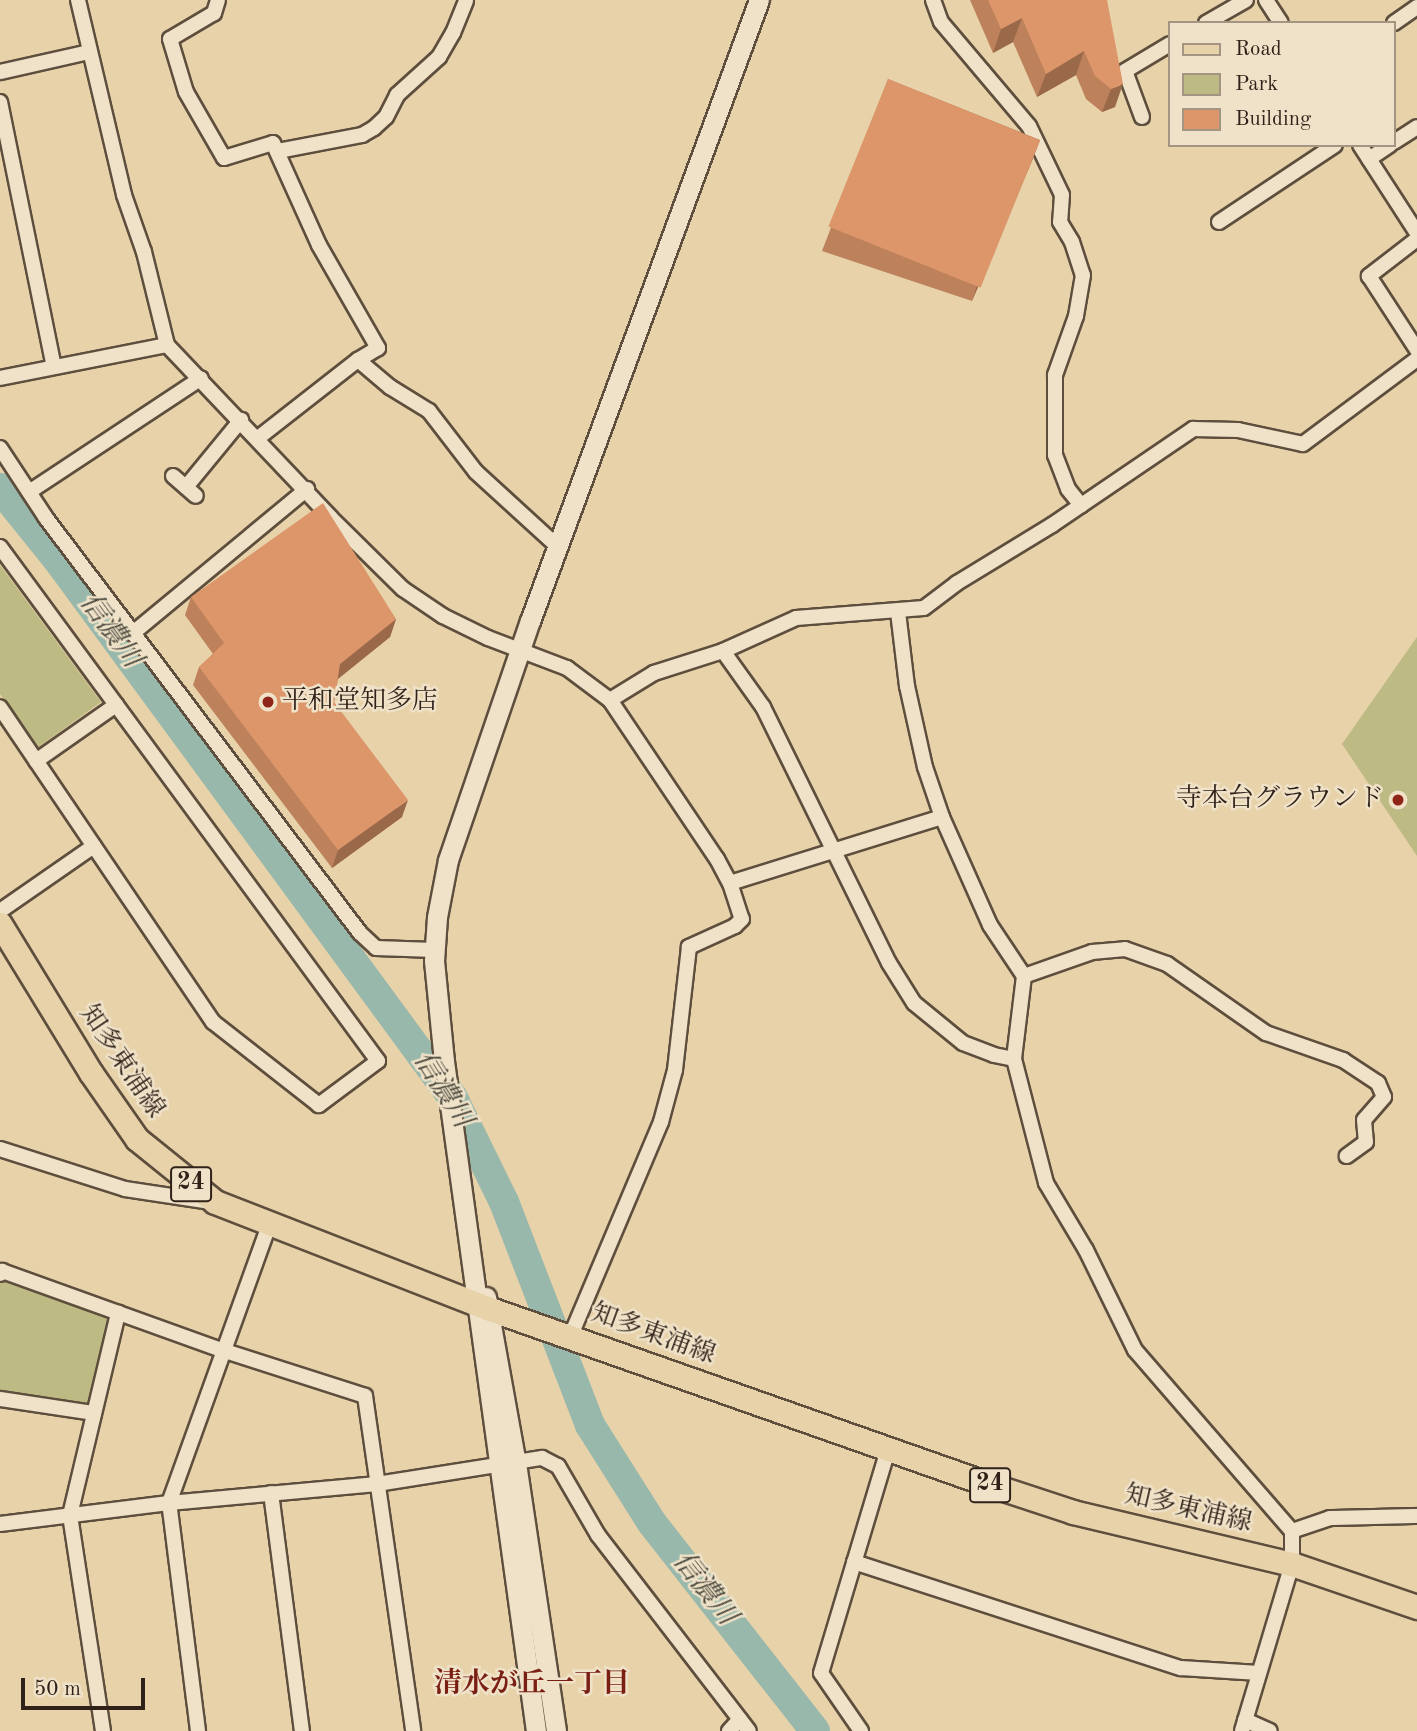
<!DOCTYPE html>
<meta charset="utf-8">
<style>
body{margin:0}
#map{position:relative;width:1417px;height:1731px;overflow:hidden;background:#e7d2aa;font-family:"Old Standard TT","Noto Serif JP",serif}
div>[style]{position:absolute}
[style*='--x']{left:calc(var(--x)*1px);top:calc(var(--y)*1px);width:calc(var(--w)*1px);rotate:calc(var(--a)*1deg)}
.green>*{inset:0;background:#bdba84}
.river>*{height:30px;margin:-15px;padding:0 15px;transform-origin:15px;border-radius:15px;background:#97b8aa}
.roads{filter:drop-shadow(2px 0 #5e4e3d) drop-shadow(-2px 0 #5e4e3d) drop-shadow(0 2px #5e4e3d) drop-shadow(0 -2px #5e4e3d)}
.street>*{height:14px;margin:-7px;padding:0 7px;transform-origin:7px;border-radius:7px;background:#efe2c8}
.secondary>*{height:19px;margin:-9.5px;padding:0 9.5px;transform-origin:9.5px;border-radius:9.5px;background:#efe2c8}
.primary>*{height:23px;margin:-11.5px;padding:0 11.5px;transform-origin:11.5px;border-radius:11.5px;background:#e7d2aa}
.wall>*{inset:0;background:#bd815b}
.shaded-wall>*{inset:0;background:#9a694a}
.building>*{inset:0;background:#dc966a;transform-origin:0 0}
.dots>*{width:19px;height:19px;translate:-50% -50%;box-sizing:border-box;border:4px solid #efe2c8;border-radius:50%}
span{translate:-50% -50%;white-space:nowrap;text-align:center;line-height:1.15;-webkit-text-stroke:5px #efe2c8;paint-order:stroke}
.shield-label span{padding:2px 5px;background:#efe2c8;border:2px solid;border-radius:5px;-webkit-text-stroke-width:0}
.shield-label{font-size:24px;color:#302219;font-weight:700}
.poi-label{font-size:26px;color:#302219}
.left{translate:0 -50%;text-align:left}
.right{translate:-100% -50%;text-align:right}
.street-label{font-size:26px;color:#302219}
.water-label{font-size:28px;color:#4a483d;font-style:italic}
.neighbourhood-label{font-size:28px;color:#7a1f14;font-weight:700}
.legend{position:absolute;left:1168px;top:21px;width:228px;height:126px;box-sizing:border-box;background:#efe2c8;border:2px solid #a39582;margin:0;padding:9px 12px;list-style:none;font-size:21px;color:#302219}
.legend li{display:flex;align-items:center;gap:14px;height:35px}
.legend b{width:35px;border:2px solid #a39582}
.scale{position:absolute;left:21px;top:1678px;width:124px;height:32px;box-sizing:border-box;border:4px solid #302219;border-top:0;padding-left:9px;font-size:21px;line-height:24px;white-space:nowrap;color:#302219;-webkit-text-stroke:5px #efe2c8;paint-order:stroke}
</style>
<div id="map">
<div class="green">
<div style="clip-path:polygon(0 565px,101px 702px,37px 748px,0 694px)"></div>
<div style="clip-path:polygon(1417px 637px,1417px 856px,1342px 744px)"></div>
<div style="clip-path:polygon(0 1274px,118px 1313px,94px 1413px,0 1399px)"></div>
</div>
<div class="river">
<div style="--x:0;--y:488;--w:97;--a:51.2"></div>
<div style="--x:61;--y:564;--w:662;--a:53.72"></div>
<div style="--x:453;--y:1098;--w:116;--a:63.9"></div>
<div style="--x:504;--y:1202;--w:239;--a:68.9"></div>
<div style="--x:590;--y:1425;--w:116;--a:57.7"></div>
<div style="--x:652;--y:1523;--w:264;--a:51.9"></div>
</div>
<div class="roads">
<div class="street">
<div style="--x:78;--y:0;--w:200;--a:76.7"></div>
<div style="--x:124;--y:195;--w:60;--a:70.7"></div>
<div style="--x:144;--y:252;--w:96;--a:76.1"></div>
<div style="--x:218;--y:0;--w:14;--a:107"></div>
<div style="--x:214;--y:13;--w:51;--a:149.4"></div>
<div style="--x:170;--y:39;--w:55;--a:73.2"></div>
<div style="--x:186;--y:92;--w:76;--a:60.1"></div>
<div style="--x:224;--y:158;--w:51;--a:-17"></div>
<div style="--x:273;--y:143;--w:112;--a:65.7"></div>
<div style="--x:319;--y:245;--w:119;--a:60.2"></div>
<div style="--x:378;--y:348;--w:23;--a:149"></div>
<div style="--x:358;--y:360;--w:42;--a:40.2"></div>
<div style="--x:390;--y:387;--w:46;--a:31.6"></div>
<div style="--x:429;--y:411;--w:77;--a:52.4"></div>
<div style="--x:476;--y:472;--w:111;--a:42.4"></div>
<div style="--x:933;--y:0;--w:23;--a:70"></div>
<div style="--x:941;--y:22;--w:136;--a:49.8"></div>
<div style="--x:1029;--y:126;--w:76;--a:64.4"></div>
<div style="--x:1062;--y:195;--w:27;--a:94"></div>
<div style="--x:1060;--y:222;--w:23;--a:59"></div>
<div style="--x:1072;--y:242;--w:35;--a:72"></div>
<div style="--x:1083;--y:275;--w:42;--a:99.7"></div>
<div style="--x:1076;--y:316;--w:63;--a:109.6"></div>
<div style="--x:1055;--y:375;--w:80;--a:90"></div>
<div style="--x:1055;--y:455;--w:36;--a:69"></div>
<div style="--x:1068;--y:489;--w:21;--a:51"></div>
<div style="--x:1266;--y:0;--w:27;--a:57"></div>
<div style="--x:1206;--y:23;--w:46;--a:-29.9"></div>
<div style="--x:1394;--y:23;--w:28;--a:-35"></div>
<div style="--x:0;--y:72;--w:91;--a:-12.7"></div>
<div style="--x:0;--y:102;--w:270;--a:78.5"></div>
<div style="--x:1142;--y:117;--w:49;--a:-110.3"></div>
<div style="--x:1125;--y:71;--w:52;--a:-31"></div>
<div style="--x:1394;--y:142;--w:27;--a:-33"></div>
<div style="--x:1360;--y:145;--w:105;--a:57.1"></div>
<div style="--x:278;--y:151;--w:86;--a:-10.8"></div>
<div style="--x:362;--y:135;--w:14;--a:-30"></div>
<div style="--x:374;--y:128;--w:16;--a:-43"></div>
<div style="--x:386;--y:117;--w:25;--a:-63"></div>
<div style="--x:397;--y:95;--w:57;--a:-42.1"></div>
<div style="--x:439;--y:57;--w:28;--a:-60"></div>
<div style="--x:453;--y:33;--w:35;--a:-68"></div>
<div style="--x:1369;--y:159;--w:25;--a:-34"></div>
<div style="--x:1219;--y:222;--w:139;--a:-33.6"></div>
<div style="--x:1417;--y:239;--w:61;--a:142.4"></div>
<div style="--x:1369;--y:276;--w:88;--a:57"></div>
<div style="--x:0;--y:378;--w:170;--a:-11.2"></div>
<div style="--x:167;--y:345;--w:238;--a:46.5"></div>
<div style="--x:331;--y:518;--w:101;--a:44.6"></div>
<div style="--x:403;--y:589;--w:48;--a:34"></div>
<div style="--x:443;--y:616;--w:50;--a:26.1"></div>
<div style="--x:488;--y:638;--w:85;--a:20.8"></div>
<div style="--x:567;--y:668;--w:54;--a:36.7"></div>
<div style="--x:610;--y:700;--w:192;--a:56.1"></div>
<div style="--x:717;--y:859;--w:27;--a:62"></div>
<div style="--x:730;--y:883;--w:38;--a:72"></div>
<div style="--x:742;--y:919;--w:10;--a:135"></div>
<div style="--x:735;--y:926;--w:51;--a:155.5"></div>
<div style="--x:689;--y:947;--w:124;--a:96.5"></div>
<div style="--x:675;--y:1070;--w:54;--a:105.1"></div>
<div style="--x:661;--y:1122;--w:231;--a:112.9"></div>
<div style="--x:258;--y:438;--w:127;--a:-38"></div>
<div style="--x:0;--y:448;--w:84;--a:56.7"></div>
<div style="--x:46;--y:518;--w:520;--a:52.89"></div>
<div style="--x:360;--y:933;--w:22;--a:43"></div>
<div style="--x:376;--y:948;--w:59;--a:1.9"></div>
<div style="--x:173;--y:476;--w:30;--a:41"></div>
<div style="--x:186;--y:487;--w:87;--a:-50.6"></div>
<div style="--x:29;--y:492;--w:206;--a:-33.5"></div>
<div style="--x:0;--y:547;--w:638;--a:53.67"></div>
<div style="--x:378;--y:1061;--w:74;--a:143.3"></div>
<div style="--x:319;--y:1105;--w:135;--a:-141.9"></div>
<div style="--x:213;--y:1022;--w:380;--a:-124.1"></div>
<div style="--x:898;--y:612;--w:75;--a:83.1"></div>
<div style="--x:907;--y:686;--w:83;--a:77.5"></div>
<div style="--x:925;--y:767;--w:53;--a:71.2"></div>
<div style="--x:942;--y:817;--w:118;--a:66"></div>
<div style="--x:990;--y:925;--w:61;--a:56.3"></div>
<div style="--x:1024;--y:976;--w:84;--a:96.9"></div>
<div style="--x:1014;--y:1059;--w:128;--a:75.5"></div>
<div style="--x:1046;--y:1183;--w:78;--a:59.2"></div>
<div style="--x:1086;--y:1250;--w:111;--a:63.9"></div>
<div style="--x:1135;--y:1350;--w:240;--a:49.1"></div>
<div style="--x:1292;--y:1531;--w:33;--a:90"></div>
<div style="--x:1292;--y:1564;--w:174;--a:106.7"></div>
<div style="--x:133;--y:633;--w:226;--a:-39.6"></div>
<div style="--x:723;--y:651;--w:69;--a:54.5"></div>
<div style="--x:763;--y:707;--w:285;--a:63.8"></div>
<div style="--x:889;--y:963;--w:47;--a:58"></div>
<div style="--x:914;--y:1003;--w:63;--a:39.2"></div>
<div style="--x:963;--y:1043;--w:33;--a:21"></div>
<div style="--x:994;--y:1055;--w:20;--a:11"></div>
<div style="--x:610;--y:700;--w:52;--a:-31.5"></div>
<div style="--x:654;--y:673;--w:72;--a:-17.7"></div>
<div style="--x:723;--y:651;--w:80;--a:-24.3"></div>
<div style="--x:796;--y:618;--w:128;--a:-4.5"></div>
<div style="--x:924;--y:608;--w:41;--a:-37.1"></div>
<div style="--x:957;--y:583;--w:111;--a:-31.4"></div>
<div style="--x:1052;--y:525;--w:171;--a:-34.2"></div>
<div style="--x:1193;--y:429;--w:45;--a:1.3"></div>
<div style="--x:1238;--y:430;--w:66;--a:12.2"></div>
<div style="--x:1303;--y:444;--w:142;--a:-36.7"></div>
<div style="--x:36;--y:761;--w:98;--a:-35"></div>
<div style="--x:730;--y:883;--w:222;--a:-17.3"></div>
<div style="--x:0;--y:911;--w:114;--a:-34.7"></div>
<div style="--x:1024;--y:976;--w:72;--a:-19.4"></div>
<div style="--x:1092;--y:952;--w:33;--a:-5"></div>
<div style="--x:1125;--y:949;--w:45;--a:19.7"></div>
<div style="--x:1167;--y:964;--w:121;--a:34.9"></div>
<div style="--x:1266;--y:1033;--w:82;--a:19.3"></div>
<div style="--x:1343;--y:1060;--w:42;--a:33.3"></div>
<div style="--x:1378;--y:1083;--w:15;--a:67"></div>
<div style="--x:1384;--y:1097;--w:30;--a:131"></div>
<div style="--x:1364;--y:1120;--w:22;--a:85"></div>
<div style="--x:1366;--y:1142;--w:24;--a:144"></div>
<div style="--x:0;--y:1149;--w:131;--a:17.7"></div>
<div style="--x:125;--y:1189;--w:87;--a:8.6"></div>
<div style="--x:0;--y:1274;--w:4;--a:-56"></div>
<div style="--x:2;--y:1271;--w:234;--a:19.8"></div>
<div style="--x:222;--y:1350;--w:150;--a:17.8"></div>
<div style="--x:365;--y:1396;--w:338;--a:81.8"></div>
<div style="--x:0;--y:1399;--w:95;--a:8.5"></div>
<div style="--x:271;--y:1493;--w:240;--a:82.6"></div>
<div style="--x:0;--y:1524;--w:170;--a:-7.1"></div>
<div style="--x:169;--y:1503;--w:209;--a:-5.2"></div>
<div style="--x:377;--y:1484;--w:167;--a:-9"></div>
<div style="--x:542;--y:1458;--w:18;--a:27"></div>
<div style="--x:558;--y:1466;--w:80;--a:59.9"></div>
<div style="--x:598;--y:1535;--w:247;--a:52.4"></div>
<div style="--x:1292;--y:1531;--w:40;--a:-18.9"></div>
<div style="--x:1330;--y:1518;--w:87;--a:-1.3"></div>
<div style="--x:854;--y:1562;--w:344;--a:18"></div>
<div style="--x:1181;--y:1668;--w:78;--a:3.7"></div>
<div style="--x:1245;--y:1720;--w:27;--a:24"></div>
<div style="--x:103;--y:1731;--w:219;--a:-98.7"></div>
<div style="--x:70;--y:1515;--w:208;--a:-76.6"></div>
<div style="--x:198;--y:1731;--w:230;--a:-97.2"></div>
<div style="--x:169;--y:1503;--w:295;--a:-70.2"></div>
<div style="--x:729;--y:1731;--w:16;--a:-47"></div>
<div style="--x:861;--y:1731;--w:70;--a:-124.6"></div>
<div style="--x:821;--y:1673;--w:234;--a:-73.3"></div>
</div>
<div class="secondary">
<div style="--x:486;--y:1297;--w:169;--a:79.8"></div>
<div style="--x:516;--y:1463;--w:271;--a:81.5"></div>
<div style="--x:536;--y:1731;--w:676;--a:-97.82"></div>
<div style="--x:444;--y:1061;--w:100;--a:-95.7"></div>
<div style="--x:434;--y:961;--w:44;--a:-86.1"></div>
<div style="--x:437;--y:917;--w:58;--a:-79.1"></div>
<div style="--x:448;--y:860;--w:253;--a:-71.1"></div>
<div style="--x:530;--y:621;--w:662;--a:-69.76"></div>
</div>
<div class="primary">
<div style="--x:0;--y:924;--w:175;--a:58.6"></div>
<div style="--x:91;--y:1073;--w:80;--a:55.1"></div>
<div style="--x:137;--y:1139;--w:100;--a:38.9"></div>
<div style="--x:215;--y:1202;--w:295;--a:21.3"></div>
<div style="--x:490;--y:1309;--w:525;--a:19.37"></div>
<div style="--x:985;--y:1483;--w:93;--a:18.2"></div>
<div style="--x:1073;--y:1512;--w:225;--a:13.4"></div>
<div style="--x:1292;--y:1564;--w:132;--a:19"></div>
</div>
</div>
<div class="wall">
<div style="clip-path:polygon(970px 0,1107px 0,1115px 107px,1102px 112px,1086px 99px,1076px 75px,1037px 97px,1013px 42px,993px 53px)"></div>
<div style="clip-path:polygon(888px 79px,1040px 140px,1031px 163px,972px 301px,822px 251px)"></div>
<div style="clip-path:polygon(191px 597px,396px 619px,390px 637px,338px 679px,334px 702px,402px 817px,332px 868px,193px 685px,199px 667px,213px 654px,185px 615px)"></div>
</div>
<div class="shaded-wall">
<div style="clip-path:polygon(1022px 18px,1013px 42px,993px 53px,1001px 29px)"></div>
<div style="clip-path:polygon(1084px 51px,1076px 75px,1037px 97px,1046px 74px)"></div>
<div style="clip-path:polygon(1123px 84px,1115px 107px,1102px 112px,1111px 89px)"></div>
<div style="clip-path:polygon(1040px 140px,1031px 163px,972px 301px,980px 277px)"></div>
<div style="clip-path:polygon(396px 619px,390px 637px,334px 682px,340px 664px)"></div>
<div style="clip-path:polygon(408px 800px,402px 817px,332px 868px,338px 850px)"></div>
</div>
<div class="building">
<div style="clip-path:polygon(988px 0,1107px 0,1123px 84px,1111px 89px,1095px 76px,1084px 51px,1046px 74px,1022px 18px,1001px 29px)"></div>
<div style="left:888px;top:79px;width:164px;height:159px;rotate:22deg"></div>
<div style="clip-path:polygon(323px 503px,396px 619px,340px 664px,334px 702px,408px 800px,338px 850px,199px 667px,224px 643px,191px 597px)"></div>
</div>
<div class="dots">
<div style="left:268px;top:702px;background:#8f2418"></div>
<div style="left:1398px;top:800px;background:#8f2418"></div>
</div>
<div class="shield-label">
<span style="left:191px;top:1184px">24</span>
<span style="left:990px;top:1485px">24</span>
</div>
<div class="poi-label">
<span class="left" style="left:282px;top:702px">平和堂知多店</span>
<span class="right" style="left:1384px;top:800px">寺本台グラウンド</span>
</div>
<div class="street-label">
<span style="left:121px;top:1062px;rotate:56deg">知多東浦線</span>
<span style="left:653px;top:1335px;rotate:20deg">知多東浦線</span>
<span style="left:1188px;top:1510px;rotate:13deg">知多東浦線</span>
</div>
<div class="water-label">
<span style="left:110px;top:631px;rotate:54deg">信濃川</span>
<span style="left:442px;top:1090px;rotate:58deg">信濃川</span>
<span style="left:704px;top:1589px;rotate:52deg">信濃川</span>
</div>
<div class="neighbourhood-label">
<span style="left:532px;top:1685px">清水が丘一丁目</span>
</div>
<ul class="legend">
<li><b style="height:9px;background:#e7d2aa"></b>Road</li>
<li><b style="height:19px;background:#bdba84"></b>Park</li>
<li><b style="height:19px;background:#dc966a"></b>Building</li>
</ul>
<div class="scale">50 m</div>
</div>
